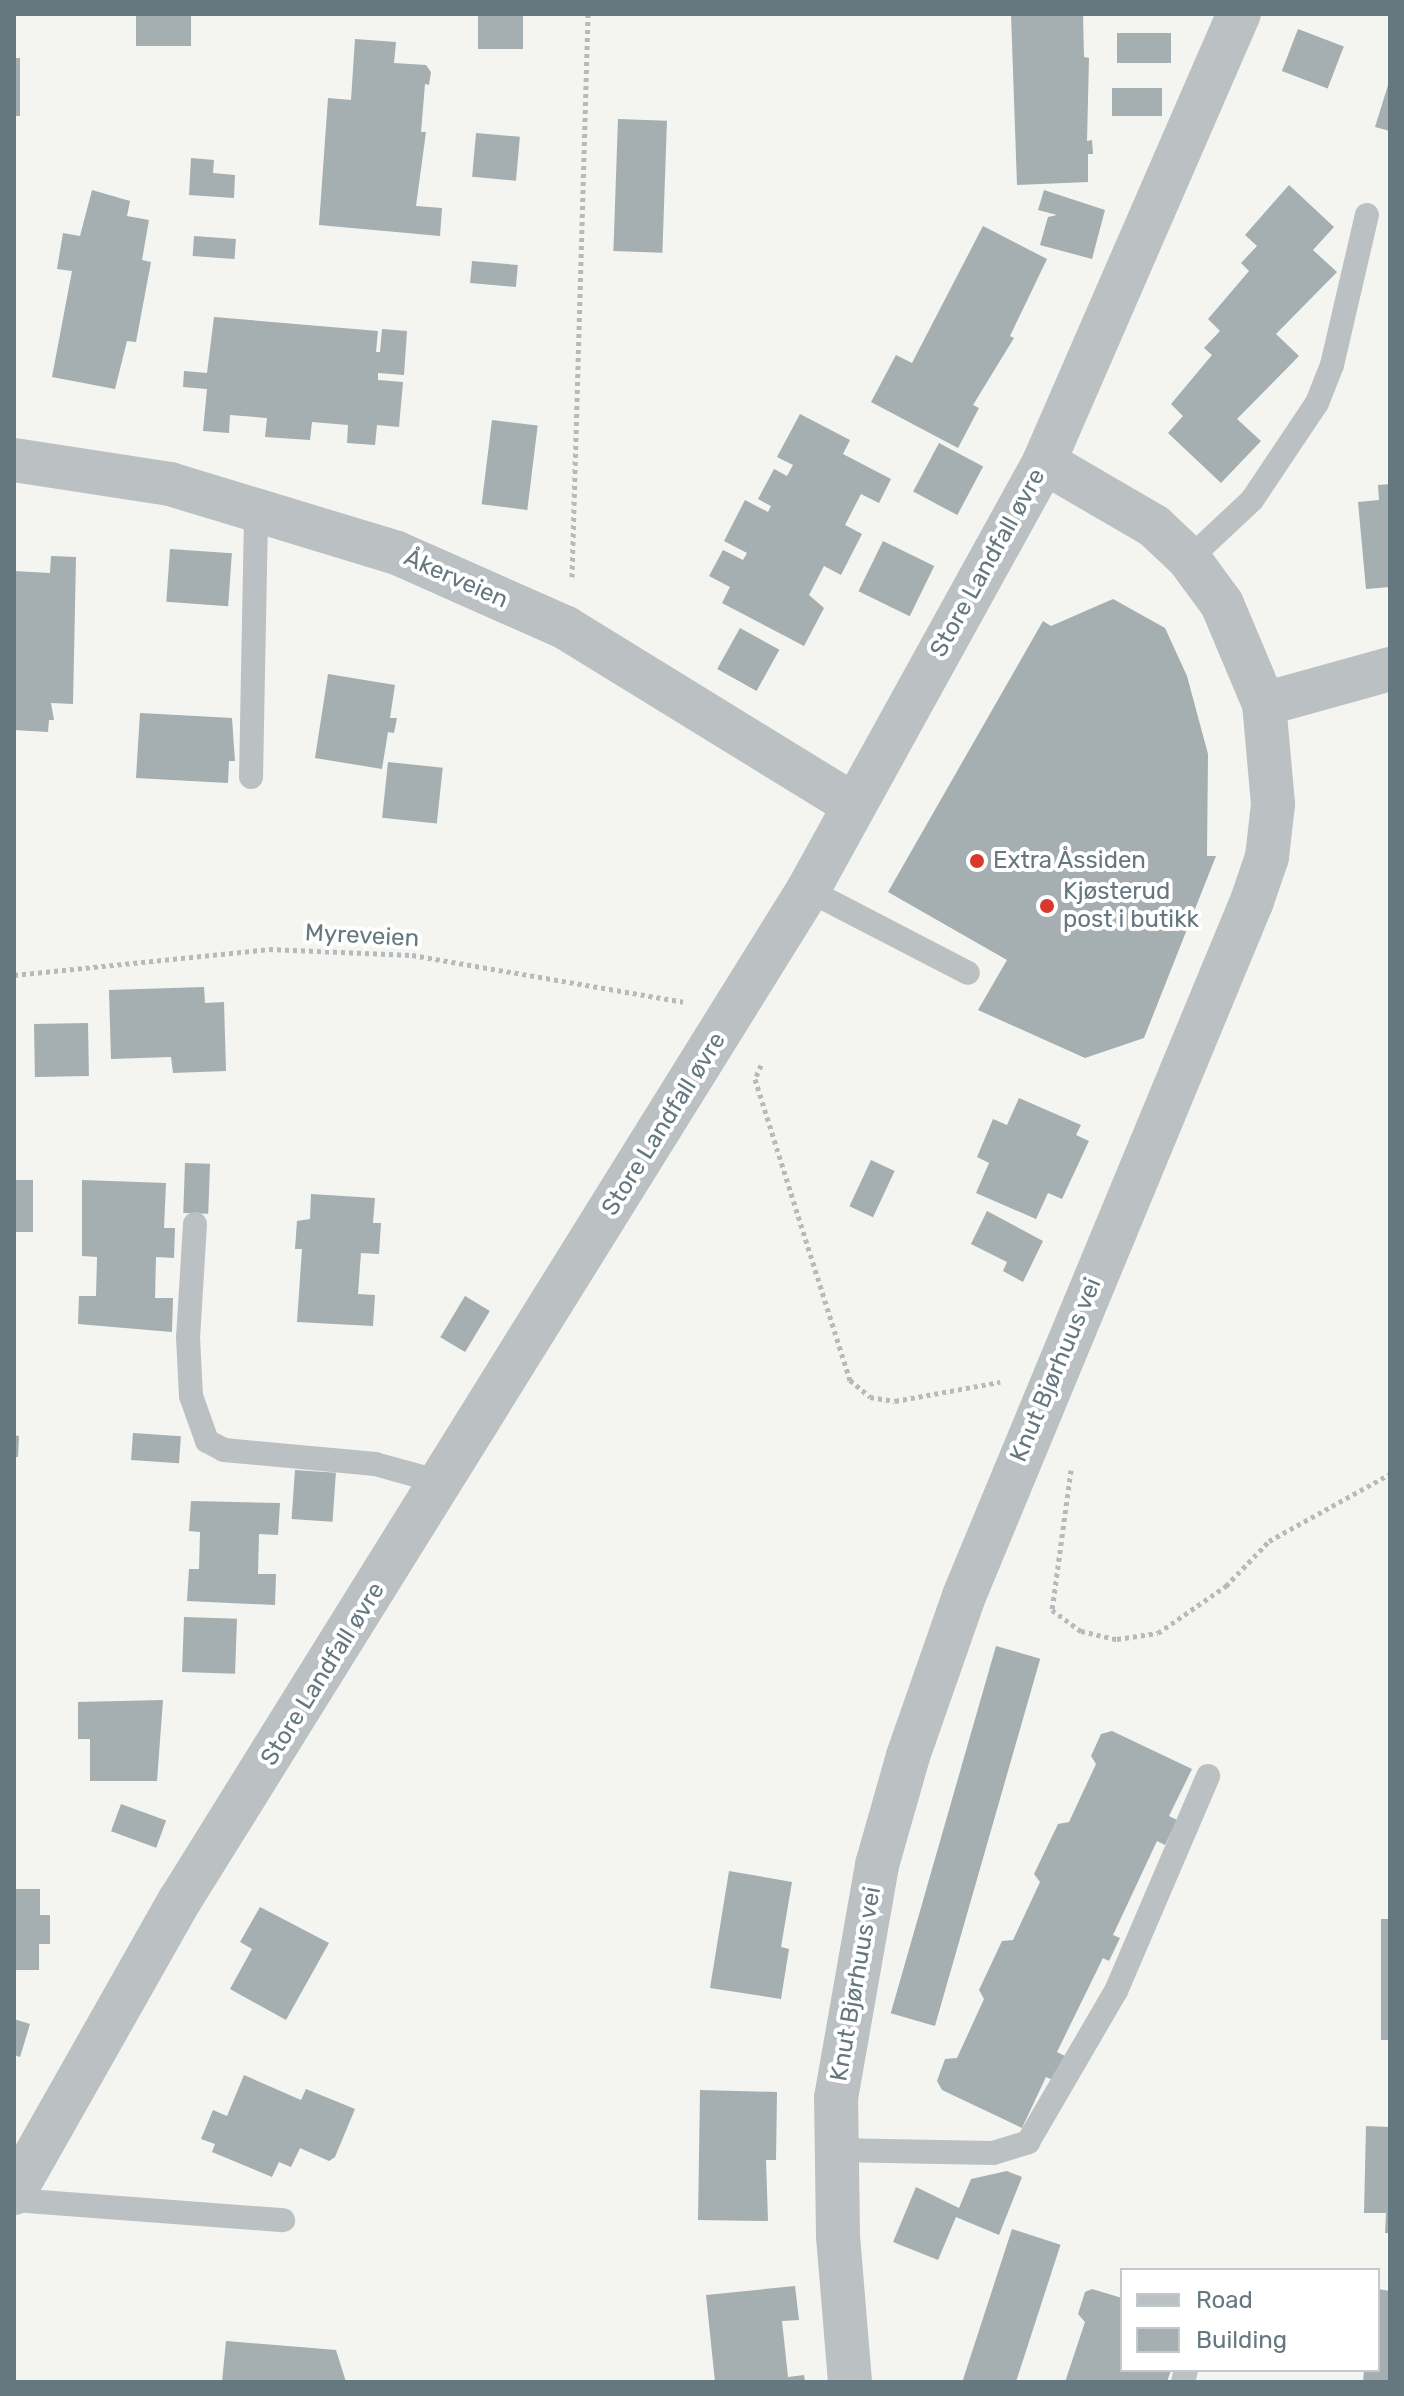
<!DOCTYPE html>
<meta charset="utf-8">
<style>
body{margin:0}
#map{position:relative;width:1404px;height:2396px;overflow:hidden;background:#f4f4f1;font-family:Rubik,sans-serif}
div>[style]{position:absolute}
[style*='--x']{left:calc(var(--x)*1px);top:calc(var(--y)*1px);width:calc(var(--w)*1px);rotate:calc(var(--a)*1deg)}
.building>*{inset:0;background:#a5aeb1;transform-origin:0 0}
.path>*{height:5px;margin-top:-2.5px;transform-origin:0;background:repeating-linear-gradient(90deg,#b7babc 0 4px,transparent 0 8px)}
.service>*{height:24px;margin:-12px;padding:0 12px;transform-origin:12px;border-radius:12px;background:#bbc0c2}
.minor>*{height:44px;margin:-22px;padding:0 22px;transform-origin:22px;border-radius:22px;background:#bbc0c2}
.dots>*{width:22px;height:22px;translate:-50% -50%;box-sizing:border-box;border:4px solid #fff;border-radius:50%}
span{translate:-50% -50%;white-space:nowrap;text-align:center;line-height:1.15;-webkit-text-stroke:8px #fff;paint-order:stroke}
.street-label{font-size:24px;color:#657880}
.poi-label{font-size:24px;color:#657880}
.left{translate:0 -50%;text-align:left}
.frame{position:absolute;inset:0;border:16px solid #657880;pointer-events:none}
.legend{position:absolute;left:1120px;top:2268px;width:260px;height:104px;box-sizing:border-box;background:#fff;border:2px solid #c1c9cc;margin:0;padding:10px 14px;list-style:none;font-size:24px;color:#657880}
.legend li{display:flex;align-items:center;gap:16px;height:40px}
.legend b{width:40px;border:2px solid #c1c9cc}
</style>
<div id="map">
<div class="building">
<div style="left:136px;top:14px;width:55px;height:32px"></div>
<div style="left:478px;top:14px;width:45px;height:35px"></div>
<div style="clip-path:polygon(1011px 14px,1083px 14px,1084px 57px,1089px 58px,1087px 141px,1092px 140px,1093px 154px,1088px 154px,1088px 182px,1017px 185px)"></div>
<div style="left:1298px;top:29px;width:49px;height:45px;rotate:21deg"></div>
<div style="left:1171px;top:33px;width:30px;height:54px;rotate:90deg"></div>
<div style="clip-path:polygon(355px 39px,396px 42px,394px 63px,426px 65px,431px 72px,429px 85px,425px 84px,421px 132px,426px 132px,416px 206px,442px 208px,440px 236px,319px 225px,328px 98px,351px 100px)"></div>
<div style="left:14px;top:58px;width:6px;height:58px"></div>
<div style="clip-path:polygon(1389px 82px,1390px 82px,1390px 131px,1375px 127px)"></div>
<div style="left:1162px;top:88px;width:28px;height:50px;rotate:90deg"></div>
<div style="left:618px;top:119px;width:49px;height:132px;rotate:2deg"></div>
<div style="left:476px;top:133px;width:44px;height:44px;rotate:5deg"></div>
<div style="clip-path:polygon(191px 158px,214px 160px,213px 173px,235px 175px,234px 198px,189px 195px)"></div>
<div style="clip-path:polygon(1289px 185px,1334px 227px,1313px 250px,1337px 272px,1276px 334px,1299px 356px,1237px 419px,1261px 441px,1221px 483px,1168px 433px,1183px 416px,1171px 404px,1212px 355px,1204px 348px,1220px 331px,1208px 319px,1249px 271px,1241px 263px,1257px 246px,1245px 235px)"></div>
<div style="clip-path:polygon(92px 190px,130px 201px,127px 216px,149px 220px,142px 260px,151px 262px,136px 342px,127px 341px,115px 389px,52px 377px,72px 271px,57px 269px,63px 233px,80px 236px)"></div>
<div style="clip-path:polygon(1044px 190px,1105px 210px,1092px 259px,1040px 245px,1048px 217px,1057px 215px,1038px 210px)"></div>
<div style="clip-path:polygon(983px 226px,1047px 259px,1010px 336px,1014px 338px,973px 405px,979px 408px,958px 448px,871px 402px,896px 355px,912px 363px)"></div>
<div style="left:194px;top:236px;width:42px;height:20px;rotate:4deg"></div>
<div style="left:472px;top:261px;width:46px;height:22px;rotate:5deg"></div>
<div style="clip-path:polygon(214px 317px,378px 331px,376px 352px,380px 352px,382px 329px,407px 331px,404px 375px,378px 373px,378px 380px,403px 382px,399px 427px,377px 425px,375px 445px,347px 443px,348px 425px,312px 422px,310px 440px,265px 437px,267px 418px,230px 415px,229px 433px,203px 431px,207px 389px,183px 387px,184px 371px,207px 373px)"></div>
<div style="clip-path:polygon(800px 414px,850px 440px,843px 454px,891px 479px,879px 503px,861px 494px,845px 525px,862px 534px,841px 575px,824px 566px,809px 595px,824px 608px,804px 646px,722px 603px,730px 587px,709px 576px,723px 550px,743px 560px,747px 553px,724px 541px,745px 500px,768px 512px,771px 506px,758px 499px,774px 469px,787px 476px,793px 465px,777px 457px)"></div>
<div style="left:492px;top:420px;width:46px;height:85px;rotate:7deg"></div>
<div style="left:939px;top:443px;width:50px;height:55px;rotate:28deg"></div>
<div style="clip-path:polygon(1390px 484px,1390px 587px,1366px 589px,1358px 502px,1379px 500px,1378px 485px)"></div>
<div style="left:883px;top:541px;width:57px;height:56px;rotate:26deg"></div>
<div style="left:170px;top:549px;width:62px;height:53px;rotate:4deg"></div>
<div style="clip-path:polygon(51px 556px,76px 557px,73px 704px,51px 703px,54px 720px,49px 720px,48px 732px,14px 730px,14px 571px,50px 573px)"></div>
<div style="clip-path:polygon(1113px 599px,1165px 628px,1187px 676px,1208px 754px,1207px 856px,1216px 856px,1144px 1038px,1085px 1058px,978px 1010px,1007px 960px,888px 892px,1043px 621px,1051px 626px)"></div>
<div style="left:740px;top:628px;width:45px;height:47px;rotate:29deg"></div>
<div style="clip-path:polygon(328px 674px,395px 685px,390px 718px,397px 718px,394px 733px,388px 732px,382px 769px,315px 758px)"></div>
<div style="clip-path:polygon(140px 713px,232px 718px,235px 761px,229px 761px,228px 783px,136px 778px)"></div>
<div style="left:388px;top:762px;width:55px;height:56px;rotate:6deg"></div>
<div style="clip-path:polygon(204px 987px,205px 1003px,224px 1002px,226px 1071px,173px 1073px,171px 1057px,111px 1059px,109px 990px)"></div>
<div style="left:88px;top:1023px;width:53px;height:54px;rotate:89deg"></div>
<div style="clip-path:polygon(1019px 1098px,1081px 1125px,1076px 1135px,1089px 1141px,1062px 1199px,1048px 1193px,1036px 1219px,976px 1193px,989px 1163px,977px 1157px,993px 1119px,1007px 1125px)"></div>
<div style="left:871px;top:1160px;width:26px;height:51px;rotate:25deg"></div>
<div style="left:185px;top:1163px;width:25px;height:50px;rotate:2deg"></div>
<div style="left:14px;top:1180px;width:19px;height:52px"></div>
<div style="clip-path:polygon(82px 1180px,166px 1183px,164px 1228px,175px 1228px,174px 1258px,156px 1257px,155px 1298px,173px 1298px,172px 1332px,78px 1324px,79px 1296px,96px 1296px,97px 1257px,82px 1256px)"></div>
<div style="clip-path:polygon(311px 1194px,375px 1198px,373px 1223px,381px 1223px,379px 1254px,361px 1253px,358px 1294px,375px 1295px,373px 1326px,297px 1322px,302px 1249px,295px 1249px,297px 1221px,310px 1219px)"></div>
<div style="clip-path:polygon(987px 1211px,1043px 1241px,1023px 1282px,1003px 1271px,1007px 1262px,971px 1244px)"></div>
<div style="left:465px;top:1296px;width:29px;height:48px;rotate:31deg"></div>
<div style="left:133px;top:1433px;width:48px;height:27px;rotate:4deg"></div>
<div style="clip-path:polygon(14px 1435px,19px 1436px,18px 1457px,14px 1457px)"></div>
<div style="left:295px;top:1470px;width:41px;height:49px;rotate:4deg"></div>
<div style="clip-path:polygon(191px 1501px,280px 1503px,278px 1535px,259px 1534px,258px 1574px,276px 1574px,275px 1605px,187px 1601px,189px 1569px,199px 1569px,200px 1532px,189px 1531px)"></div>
<div style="left:184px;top:1617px;width:53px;height:55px;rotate:2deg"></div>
<div style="left:996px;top:1646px;width:46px;height:382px;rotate:16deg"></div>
<div style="clip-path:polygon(163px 1700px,157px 1781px,90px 1781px,90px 1739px,78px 1739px,78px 1702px)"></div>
<div style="clip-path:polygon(1112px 1731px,1192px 1769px,1169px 1816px,1177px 1820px,1165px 1845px,1157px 1841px,1113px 1935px,1120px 1938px,1109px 1961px,1103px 1958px,1057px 2052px,1065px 2056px,1053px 2080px,1046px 2077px,1022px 2128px,942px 2090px,937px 2081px,945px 2059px,957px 2058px,984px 1999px,979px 1990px,1002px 1941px,1013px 1940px,1040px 1882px,1034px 1874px,1058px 1824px,1069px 1822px,1096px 1764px,1091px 1756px,1101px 1734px)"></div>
<div style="left:121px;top:1804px;width:48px;height:29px;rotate:20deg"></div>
<div style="clip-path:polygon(729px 1871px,792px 1882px,781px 1947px,789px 1949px,781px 1999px,710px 1988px)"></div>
<div style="clip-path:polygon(14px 1889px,40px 1889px,40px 1915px,50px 1915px,50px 1944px,39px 1944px,39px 1970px,14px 1970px)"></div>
<div style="clip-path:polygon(260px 1907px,329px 1943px,286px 2020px,230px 1989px,252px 1949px,240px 1942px)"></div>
<div style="left:1381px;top:1919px;width:9px;height:121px"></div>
<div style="clip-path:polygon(14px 2019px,30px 2024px,20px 2057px,14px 2055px)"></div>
<div style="clip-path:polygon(244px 2075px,301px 2100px,306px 2089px,355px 2109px,335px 2157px,329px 2161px,300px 2148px,291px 2167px,279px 2162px,272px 2177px,212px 2152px,215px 2144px,201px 2139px,213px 2110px,227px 2116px)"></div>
<div style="clip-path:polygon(700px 2090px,777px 2092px,776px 2160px,766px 2160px,768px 2221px,698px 2220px)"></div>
<div style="clip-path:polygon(1366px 2126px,1390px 2127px,1390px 2233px,1385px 2233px,1386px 2213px,1364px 2213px)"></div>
<div style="clip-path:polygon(1007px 2171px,1022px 2177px,999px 2235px,956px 2217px,938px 2260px,893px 2242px,916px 2187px,959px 2208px,971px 2179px)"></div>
<div style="left:1012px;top:2229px;width:51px;height:161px;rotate:18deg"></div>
<div style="clip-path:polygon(795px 2286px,799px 2320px,782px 2321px,788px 2377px,804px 2375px,805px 2382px,715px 2382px,706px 2295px)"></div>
<div style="clip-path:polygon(1092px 2289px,1122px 2298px,1122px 2370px,1171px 2370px,1167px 2382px,1065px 2382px,1085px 2322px,1078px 2314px,1085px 2292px)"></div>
<div style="clip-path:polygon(1378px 2289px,1390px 2291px,1390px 2382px,1363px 2382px,1364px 2370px,1378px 2370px)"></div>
<div style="clip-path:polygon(226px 2341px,336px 2350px,346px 2382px,222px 2382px)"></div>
</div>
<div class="path">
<div style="--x:572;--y:577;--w:563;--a:-88.37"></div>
<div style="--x:14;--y:975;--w:256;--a:-5.8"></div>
<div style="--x:269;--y:949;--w:143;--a:2.4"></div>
<div style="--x:412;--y:955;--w:275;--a:9.8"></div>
<div style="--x:761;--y:1065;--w:15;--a:113"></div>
<div style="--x:755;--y:1079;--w:316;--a:72.5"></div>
<div style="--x:850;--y:1380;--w:26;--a:40"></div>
<div style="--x:870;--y:1397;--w:25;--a:9"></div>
<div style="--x:895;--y:1401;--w:107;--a:-10.3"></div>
<div style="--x:1071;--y:1470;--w:141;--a:97.7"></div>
<div style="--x:1052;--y:1610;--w:36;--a:36"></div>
<div style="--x:1081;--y:1631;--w:37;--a:13"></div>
<div style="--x:1117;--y:1639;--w:41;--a:-8.3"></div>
<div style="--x:1158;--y:1633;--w:83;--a:-34.7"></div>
<div style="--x:1226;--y:1586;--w:62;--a:-46.3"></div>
<div style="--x:1269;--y:1541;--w:138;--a:-29"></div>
</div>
<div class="service">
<div style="--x:1189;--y:559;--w:86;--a:-43.1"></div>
<div style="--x:1252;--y:500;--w:117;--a:-56.2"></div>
<div style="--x:1317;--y:403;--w:41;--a:-68.5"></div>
<div style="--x:1332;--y:365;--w:154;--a:-76.9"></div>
<div style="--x:251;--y:777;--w:267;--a:-88.9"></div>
<div style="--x:808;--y:890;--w:180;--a:27.4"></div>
<div style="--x:195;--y:1224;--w:113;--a:93.5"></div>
<div style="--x:188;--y:1337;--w:59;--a:87.1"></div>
<div style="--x:191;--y:1396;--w:48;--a:70.4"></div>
<div style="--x:207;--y:1441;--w:19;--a:28"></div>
<div style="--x:224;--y:1450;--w:152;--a:5.3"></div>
<div style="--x:375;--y:1464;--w:72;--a:15.4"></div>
<div style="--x:834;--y:2150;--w:159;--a:1.1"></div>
<div style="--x:993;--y:2153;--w:37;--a:-17"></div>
<div style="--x:1028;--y:2142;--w:175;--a:-59.8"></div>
<div style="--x:1116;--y:1991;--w:234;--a:-66.8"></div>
<div style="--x:14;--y:2200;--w:270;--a:4.3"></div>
<div style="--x:1183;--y:2382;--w:12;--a:-76"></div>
</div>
<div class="minor">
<div style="--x:14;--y:460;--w:158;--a:8.7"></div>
<div style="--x:170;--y:484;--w:237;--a:16.9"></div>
<div style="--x:397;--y:553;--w:185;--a:23.9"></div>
<div style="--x:566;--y:628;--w:338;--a:31.6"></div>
<div style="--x:1264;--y:704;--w:131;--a:-15.5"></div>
<div style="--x:14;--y:2193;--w:337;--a:-60.5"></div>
<div style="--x:180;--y:1900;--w:1189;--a:-58.13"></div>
<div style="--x:808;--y:890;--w:489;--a:-61.1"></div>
<div style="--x:1044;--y:462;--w:489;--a:-66.5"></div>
<div style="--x:850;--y:2382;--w:146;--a:-94.7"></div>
<div style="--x:838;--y:2236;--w:138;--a:-90.8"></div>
<div style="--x:836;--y:2098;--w:237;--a:-80"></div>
<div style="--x:877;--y:1865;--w:113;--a:-74.1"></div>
<div style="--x:908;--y:1756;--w:170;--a:-70.7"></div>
<div style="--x:964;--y:1596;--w:752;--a:-67.49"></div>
<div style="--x:1252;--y:901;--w:46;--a:-71.2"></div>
<div style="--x:1267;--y:857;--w:53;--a:-83.5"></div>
<div style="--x:1273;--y:804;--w:100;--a:-95.1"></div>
<div style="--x:1264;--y:704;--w:108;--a:-112.8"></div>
<div style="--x:1222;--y:604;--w:56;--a:-126.3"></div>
<div style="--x:1189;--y:559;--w:48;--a:-136.7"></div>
<div style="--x:1154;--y:526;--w:127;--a:-149.8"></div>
</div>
<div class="dots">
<div style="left:977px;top:861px;background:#d9382c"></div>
<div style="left:1047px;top:906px;background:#d9382c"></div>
</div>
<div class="street-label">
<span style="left:988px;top:563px;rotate:-61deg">Store Landfall øvre</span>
<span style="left:456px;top:579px;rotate:24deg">Åkerveien</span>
<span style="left:362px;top:936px;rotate:3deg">Myreveien</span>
<span style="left:664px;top:1124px;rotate:-58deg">Store Landfall øvre</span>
<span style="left:1056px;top:1370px;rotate:-67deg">Knut Bjørhuus vei</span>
<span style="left:323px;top:1674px;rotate:-58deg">Store Landfall øvre</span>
<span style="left:856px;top:1984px;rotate:-80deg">Knut Bjørhuus vei</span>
</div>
<div class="poi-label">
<span class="left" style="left:993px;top:861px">Extra Åssiden</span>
<span class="left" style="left:1063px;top:906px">Kjøsterud<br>post i butikk</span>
</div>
<div class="frame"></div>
<ul class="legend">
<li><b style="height:10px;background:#bbc0c2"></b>Road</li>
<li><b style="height:22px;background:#a5aeb1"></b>Building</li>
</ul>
</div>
